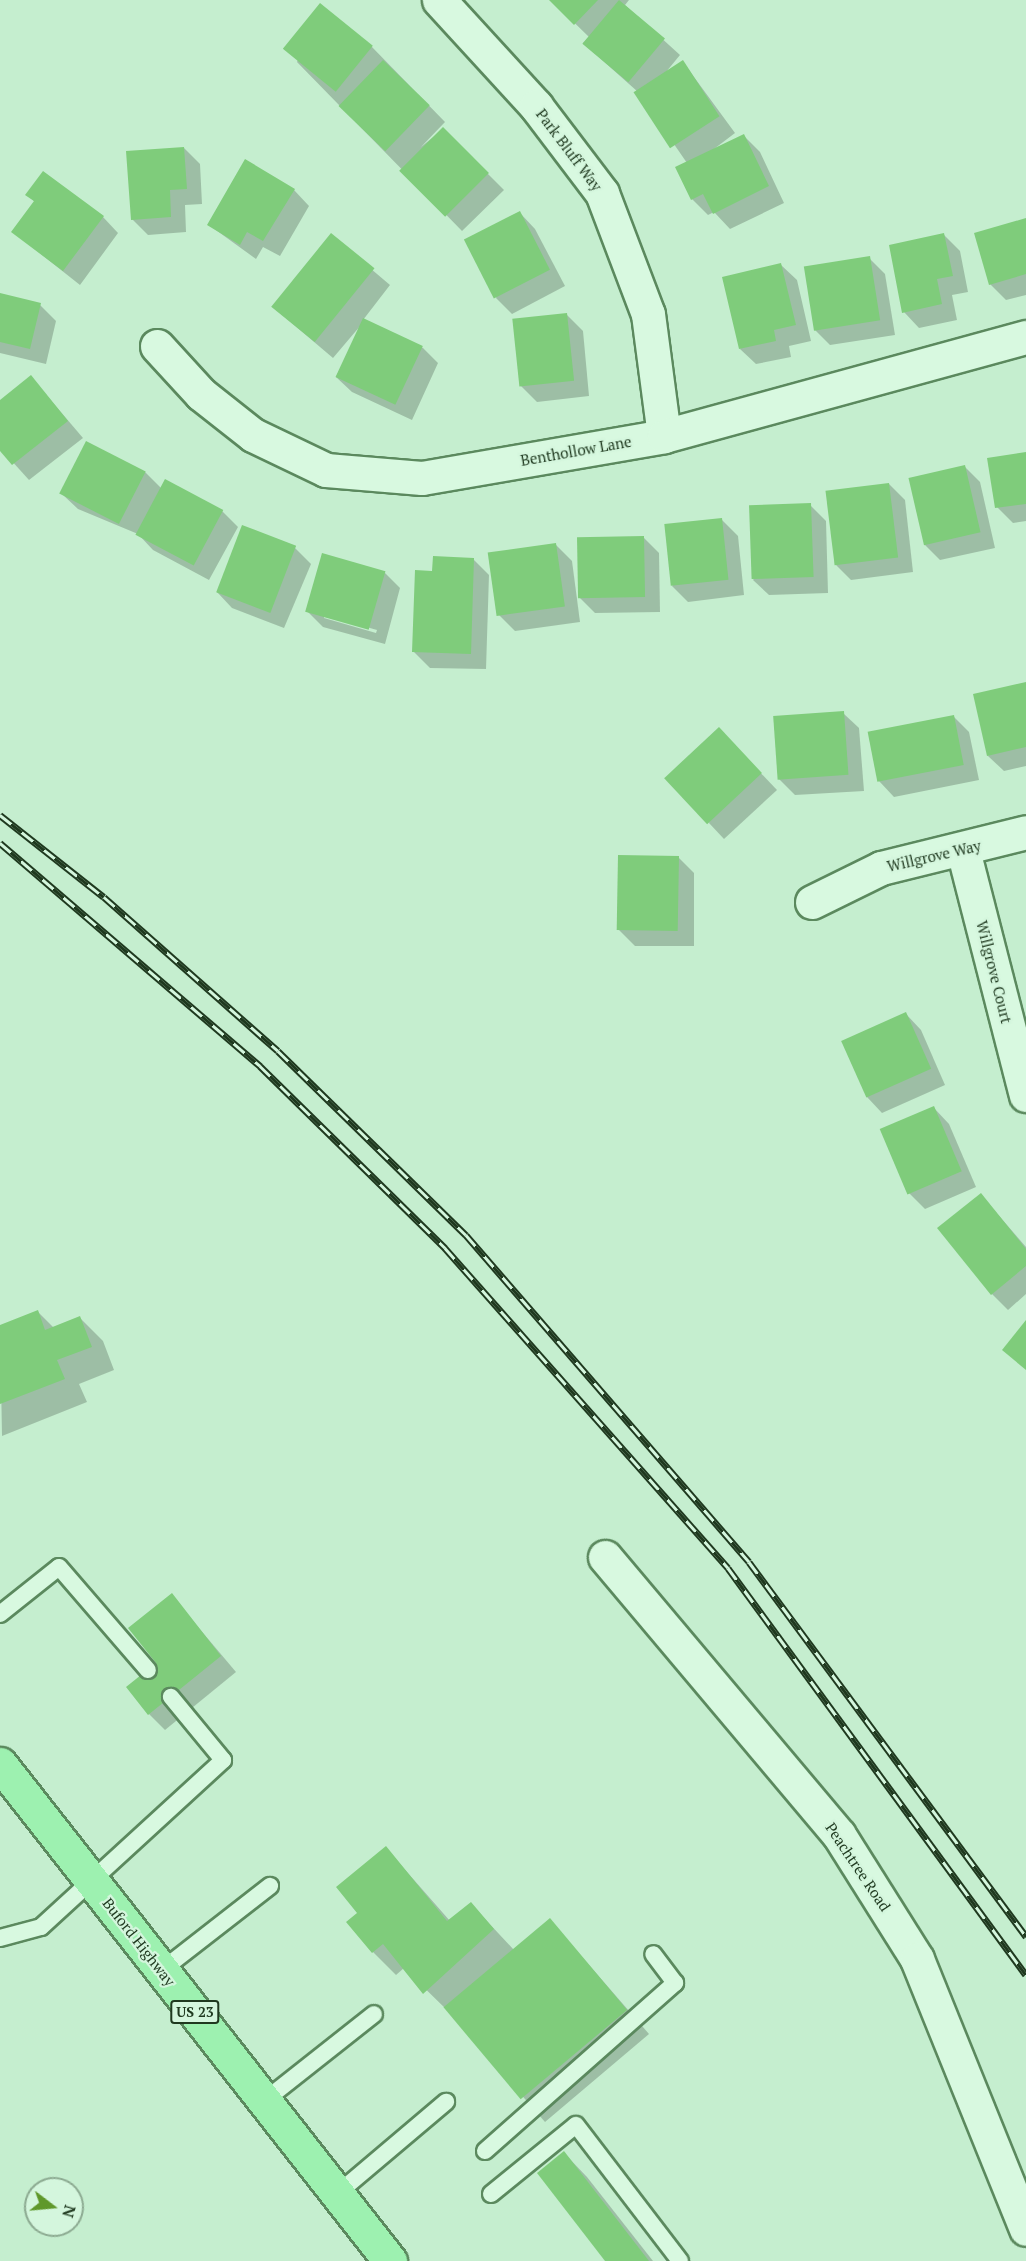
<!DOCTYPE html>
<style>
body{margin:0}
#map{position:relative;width:1026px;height:2261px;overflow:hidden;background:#c5eecf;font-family:"PT Serif",serif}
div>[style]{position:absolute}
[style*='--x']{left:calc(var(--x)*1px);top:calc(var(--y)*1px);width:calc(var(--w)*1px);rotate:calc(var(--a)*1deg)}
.shadow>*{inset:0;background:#0003}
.building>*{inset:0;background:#7fcc7b;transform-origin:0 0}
.roads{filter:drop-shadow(2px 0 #5b895e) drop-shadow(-2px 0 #5b895e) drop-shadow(0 2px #5b895e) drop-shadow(0 -2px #5b895e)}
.service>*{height:16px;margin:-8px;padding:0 8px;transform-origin:8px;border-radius:8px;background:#d8f9e0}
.minor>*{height:33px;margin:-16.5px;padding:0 16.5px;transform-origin:16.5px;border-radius:16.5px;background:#d8f9e0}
.primary>*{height:33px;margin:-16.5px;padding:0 16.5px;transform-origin:16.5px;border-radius:16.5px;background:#9df1b0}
.rail>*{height:7px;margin-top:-3.5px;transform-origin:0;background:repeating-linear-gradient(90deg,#d4f6dd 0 14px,#1f391f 0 28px);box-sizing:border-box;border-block:2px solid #1f391f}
span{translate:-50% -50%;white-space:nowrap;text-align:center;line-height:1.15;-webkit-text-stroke:4.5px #d4f6dd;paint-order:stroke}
.shield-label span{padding:2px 4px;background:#d4f6dd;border:2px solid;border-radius:4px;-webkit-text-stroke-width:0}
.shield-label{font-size:14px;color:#1f391f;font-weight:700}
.street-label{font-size:15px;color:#1f391f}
.north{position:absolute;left:24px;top:2177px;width:60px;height:60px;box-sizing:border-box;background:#d4f6dd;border:2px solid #8caa91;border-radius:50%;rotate:106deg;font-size:16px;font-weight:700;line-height:24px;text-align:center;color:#1f391f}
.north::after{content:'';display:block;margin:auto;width:21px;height:27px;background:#5f982b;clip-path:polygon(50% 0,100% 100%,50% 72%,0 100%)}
</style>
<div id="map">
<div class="shadow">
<div style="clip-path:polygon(551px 0,629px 0,625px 5px,680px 55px,666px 72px,683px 62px,735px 133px,710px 152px,744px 136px,760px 152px,784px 203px,730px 229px,714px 212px,708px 215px,692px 199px,687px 163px,638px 92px,583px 43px,589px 37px)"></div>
<div style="clip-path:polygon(320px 5px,372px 47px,445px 122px,421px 147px,443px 129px,504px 190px,462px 231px,297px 62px)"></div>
<div style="clip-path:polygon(184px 148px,200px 164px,202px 204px,185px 205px,186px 232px,148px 235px,132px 219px)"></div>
<div style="clip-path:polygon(294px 190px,309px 206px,280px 256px,263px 247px,256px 259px,209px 225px)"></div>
<div style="clip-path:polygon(27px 195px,103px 217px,118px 233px,80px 285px,13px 232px,35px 202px)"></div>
<div style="clip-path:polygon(520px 213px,535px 229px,565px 286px,512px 314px,496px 298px)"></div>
<div style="clip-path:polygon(1026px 219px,1026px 295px,1006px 300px,990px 284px)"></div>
<div style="clip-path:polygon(331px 235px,390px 285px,363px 320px,423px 348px,438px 363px,412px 420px,352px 392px,336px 377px,361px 325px,333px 358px,274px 308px)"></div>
<div style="clip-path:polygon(944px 235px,960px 251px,968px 292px,952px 295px,957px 320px,919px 328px,904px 312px)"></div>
<div style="clip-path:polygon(869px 258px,885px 274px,895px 335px,830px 345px,814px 329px)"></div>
<div style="clip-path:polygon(781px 265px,797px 280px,811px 341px,789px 346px,791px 357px,756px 364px,740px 349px)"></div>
<div style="clip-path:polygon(0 295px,40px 305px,56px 321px,46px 364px,0 353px)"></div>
<div style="clip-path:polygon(567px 315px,583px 331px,589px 396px,537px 402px,521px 386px)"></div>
<div style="clip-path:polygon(31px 377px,83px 438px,29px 480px,0 448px,0 402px)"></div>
<div style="clip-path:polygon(1026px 453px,1026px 521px,1013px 523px,997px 507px)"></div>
<div style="clip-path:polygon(964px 466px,980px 482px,995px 548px,940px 560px,924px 544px)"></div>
<div style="clip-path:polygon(145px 472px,162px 489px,222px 511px,238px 527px,209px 580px,153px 550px,138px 534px,78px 509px,62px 494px)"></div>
<div style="clip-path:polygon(889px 484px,905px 500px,913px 572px,851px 580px,835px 564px)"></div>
<div style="clip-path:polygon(810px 505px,826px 521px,828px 593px,769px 595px,753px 580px)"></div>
<div style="clip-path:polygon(722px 520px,738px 536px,744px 595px,688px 602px,672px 586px)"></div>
<div style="clip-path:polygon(643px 537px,659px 553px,660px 612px,595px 613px,579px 597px)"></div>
<div style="clip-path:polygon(556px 545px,572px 561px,580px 622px,515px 631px,499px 615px)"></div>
<div style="clip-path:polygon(295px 548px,311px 564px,284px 628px,232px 608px,217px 592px)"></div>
<div style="clip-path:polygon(473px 559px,489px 575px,486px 669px,430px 668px,414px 652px,434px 572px)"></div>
<div style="clip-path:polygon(evenodd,384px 572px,400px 588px,385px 644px,323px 627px,307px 611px,384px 572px,324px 615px,377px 630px,376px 633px,324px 618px,324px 615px)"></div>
<div style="clip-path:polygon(1026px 683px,1026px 766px,1004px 771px,988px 756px)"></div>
<div style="clip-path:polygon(843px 713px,859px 728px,864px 791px,795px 795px,779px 779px)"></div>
<div style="clip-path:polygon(954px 717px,969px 732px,979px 780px,894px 797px,879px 781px)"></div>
<div style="clip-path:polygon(734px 745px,777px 790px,724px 839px,709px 823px)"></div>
<div style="clip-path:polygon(678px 857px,694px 873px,694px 946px,635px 946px,619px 930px)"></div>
<div style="clip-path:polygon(906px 1014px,921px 1030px,945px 1085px,882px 1113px,867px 1097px)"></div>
<div style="clip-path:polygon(934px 1108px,949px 1124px,976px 1187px,925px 1209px,909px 1193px,882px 1131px)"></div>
<div style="clip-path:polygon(981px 1195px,1026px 1247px,1026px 1294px,1008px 1310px,992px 1294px)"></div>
<div style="clip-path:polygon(38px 1312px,54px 1328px,80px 1318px,103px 1341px,114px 1370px,79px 1384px,87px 1402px,2px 1436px,0 1327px)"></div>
<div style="clip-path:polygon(171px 1595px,236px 1672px,165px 1730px,149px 1714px)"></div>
<div style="clip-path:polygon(386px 1848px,450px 1921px,471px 1904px,514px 1950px,550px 1920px,649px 2034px,545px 2122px,450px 2013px,404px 1968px,396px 1975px,373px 1952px,359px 1913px)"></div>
<div style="clip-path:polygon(564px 2153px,587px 2177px,653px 2261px,607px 2261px)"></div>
</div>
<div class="building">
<div style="clip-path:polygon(549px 0,598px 0,574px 25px)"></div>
<div style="left:619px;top:0;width:60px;height:57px;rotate:40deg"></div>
<div style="left:320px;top:3px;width:68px;height:59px;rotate:39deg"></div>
<div style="left:383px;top:60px;width:65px;height:64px;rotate:44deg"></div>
<div style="left:683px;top:60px;width:67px;height:59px;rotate:57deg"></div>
<div style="left:443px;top:127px;width:65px;height:62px;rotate:45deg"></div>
<div style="clip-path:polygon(744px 134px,769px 186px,713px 214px,703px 194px,691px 200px,675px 167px)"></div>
<div style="clip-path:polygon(184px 147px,187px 189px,170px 190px,171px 217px,131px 220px,126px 151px)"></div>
<div style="clip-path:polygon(245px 159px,295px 189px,263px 241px,247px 232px,240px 245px,207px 225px)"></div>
<div style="clip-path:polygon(43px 171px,104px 216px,63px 271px,11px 232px,34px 201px,25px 195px)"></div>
<div style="left:520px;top:211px;width:66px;height:63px;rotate:63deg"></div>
<div style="clip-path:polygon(1026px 218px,1026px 274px,989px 285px,974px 233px)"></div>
<div style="left:331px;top:233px;width:56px;height:95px;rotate:39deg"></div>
<div style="clip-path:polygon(944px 233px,953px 276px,937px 279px,942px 304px,902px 313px,889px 245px)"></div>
<div style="left:870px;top:256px;width:65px;height:67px;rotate:81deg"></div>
<div style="clip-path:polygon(781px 263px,796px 325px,774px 330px,776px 341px,739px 349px,722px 277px)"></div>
<div style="clip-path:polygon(0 293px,41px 303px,30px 349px,0 342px)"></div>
<div style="left:567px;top:313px;width:68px;height:55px;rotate:84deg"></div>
<div style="left:363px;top:318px;width:66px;height:65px;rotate:25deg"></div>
<div style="clip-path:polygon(31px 375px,68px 421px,12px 465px,0 451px,0 400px)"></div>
<div style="left:86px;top:441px;width:67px;height:59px;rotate:27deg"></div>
<div style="clip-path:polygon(1026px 452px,1026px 504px,995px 508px,987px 458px)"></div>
<div style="left:965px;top:465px;width:69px;height:58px;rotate:77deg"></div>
<div style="left:165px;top:479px;width:66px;height:63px;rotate:28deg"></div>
<div style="left:889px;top:483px;width:75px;height:64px;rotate:83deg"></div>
<div style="left:811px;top:503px;width:74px;height:62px;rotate:88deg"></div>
<div style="left:722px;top:518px;width:62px;height:58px;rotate:84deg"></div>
<div style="left:242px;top:525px;width:58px;height:72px;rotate:21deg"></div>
<div style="left:644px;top:536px;width:61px;height:67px;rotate:89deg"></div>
<div style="left:556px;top:543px;width:64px;height:69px;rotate:82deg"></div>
<div style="left:322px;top:553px;width:66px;height:61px;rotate:16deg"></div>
<div style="clip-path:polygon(433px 556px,474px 558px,471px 654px,412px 652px,415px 570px,432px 571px)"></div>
<div style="clip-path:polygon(1026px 682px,1026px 747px,987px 756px,973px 694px)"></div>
<div style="left:844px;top:711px;width:64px;height:71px;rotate:86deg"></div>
<div style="left:954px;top:715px;width:51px;height:88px;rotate:79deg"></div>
<div style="left:719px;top:727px;width:63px;height:75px;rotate:47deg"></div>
<div style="left:618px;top:855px;width:61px;height:75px;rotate:1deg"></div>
<div style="left:906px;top:1012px;width:62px;height:71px;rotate:66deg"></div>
<div style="left:934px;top:1106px;width:71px;height:59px;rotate:67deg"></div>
<div style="clip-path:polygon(981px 1193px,1026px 1249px,1026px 1266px,991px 1295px,937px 1228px)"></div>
<div style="clip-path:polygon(38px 1310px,45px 1330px,80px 1316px,92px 1347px,57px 1360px,65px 1379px,0 1404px,0 1325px)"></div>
<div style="clip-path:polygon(1026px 1320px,1026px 1370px,1002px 1350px)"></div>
<div style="clip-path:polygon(172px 1593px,221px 1656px,148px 1715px,126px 1687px,156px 1663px,128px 1628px)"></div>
<div style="clip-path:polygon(386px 1846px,447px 1921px,471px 1902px,494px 1929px,423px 1994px,383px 1944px,372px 1953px,346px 1922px,357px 1913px,336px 1887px)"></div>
<div style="left:550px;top:1918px;width:120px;height:139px;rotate:50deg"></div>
<div style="clip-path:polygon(564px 2151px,649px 2261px,605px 2261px,537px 2173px)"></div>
</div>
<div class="roads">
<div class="service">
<div style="--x:0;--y:1614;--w:75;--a:-38.5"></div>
<div style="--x:59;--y:1567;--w:136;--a:49.2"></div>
<div style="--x:0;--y:1938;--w:42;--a:-15"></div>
<div style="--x:41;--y:1927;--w:247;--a:-42.5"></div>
<div style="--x:223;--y:1760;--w:82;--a:-129.5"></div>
<div style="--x:162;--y:1970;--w:137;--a:-37.9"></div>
<div style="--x:264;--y:2101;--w:140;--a:-38.3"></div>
<div style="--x:485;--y:2151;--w:254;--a:-41.5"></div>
<div style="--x:675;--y:1983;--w:36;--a:-127"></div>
<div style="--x:337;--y:2194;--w:143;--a:-40.2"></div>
<div style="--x:491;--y:2194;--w:109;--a:-39.1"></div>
<div style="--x:576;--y:2125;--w:171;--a:52.6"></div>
</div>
<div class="minor">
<div style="--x:439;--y:0;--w:144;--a:47.5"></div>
<div style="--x:536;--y:106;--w:109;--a:52.8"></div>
<div style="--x:602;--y:193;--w:129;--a:69.2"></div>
<div style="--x:648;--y:314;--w:123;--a:82.5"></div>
<div style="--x:157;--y:346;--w:65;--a:47.5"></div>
<div style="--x:201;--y:394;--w:66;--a:38.3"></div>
<div style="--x:253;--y:435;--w:81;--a:25.6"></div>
<div style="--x:326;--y:470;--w:96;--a:4.8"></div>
<div style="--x:422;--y:478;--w:246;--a:-9.8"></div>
<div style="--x:664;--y:436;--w:375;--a:-15.3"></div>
<div style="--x:963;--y:850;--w:253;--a:75.6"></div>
<div style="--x:812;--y:902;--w:77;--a:-26.2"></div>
<div style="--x:881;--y:868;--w:149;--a:-13.9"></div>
<div style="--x:605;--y:1557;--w:363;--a:49.9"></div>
<div style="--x:839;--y:1835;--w:146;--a:57.8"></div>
<div style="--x:917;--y:1959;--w:291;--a:68"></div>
</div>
<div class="primary">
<div style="--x:0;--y:1764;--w:632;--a:51.88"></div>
</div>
</div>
<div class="rail">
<div style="--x:0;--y:815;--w:132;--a:38.3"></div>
<div style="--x:104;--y:897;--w:232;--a:41.5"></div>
<div style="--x:278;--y:1051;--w:263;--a:44.4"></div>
<div style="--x:466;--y:1235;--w:432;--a:49.1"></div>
<div style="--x:749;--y:1562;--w:466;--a:53.5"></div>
<div style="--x:0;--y:843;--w:343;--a:40.6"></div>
<div style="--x:260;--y:1066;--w:260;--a:44.5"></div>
<div style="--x:445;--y:1248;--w:427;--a:48.5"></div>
<div style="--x:728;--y:1568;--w:504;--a:53.79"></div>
</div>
<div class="shield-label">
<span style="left:195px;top:2012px">US 23</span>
</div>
<div class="street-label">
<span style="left:569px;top:150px;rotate:53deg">Park Bluff Way</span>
<span style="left:576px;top:451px;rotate:-10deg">Benthollow Lane</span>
<span style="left:934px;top:856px;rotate:-13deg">Willgrove Way</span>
<span style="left:994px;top:972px;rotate:76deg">Willgrove Court</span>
<span style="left:858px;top:1867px;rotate:56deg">Peachtree Road</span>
<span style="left:139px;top:1942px;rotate:52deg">Buford Highway</span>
</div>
<div class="north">N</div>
</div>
